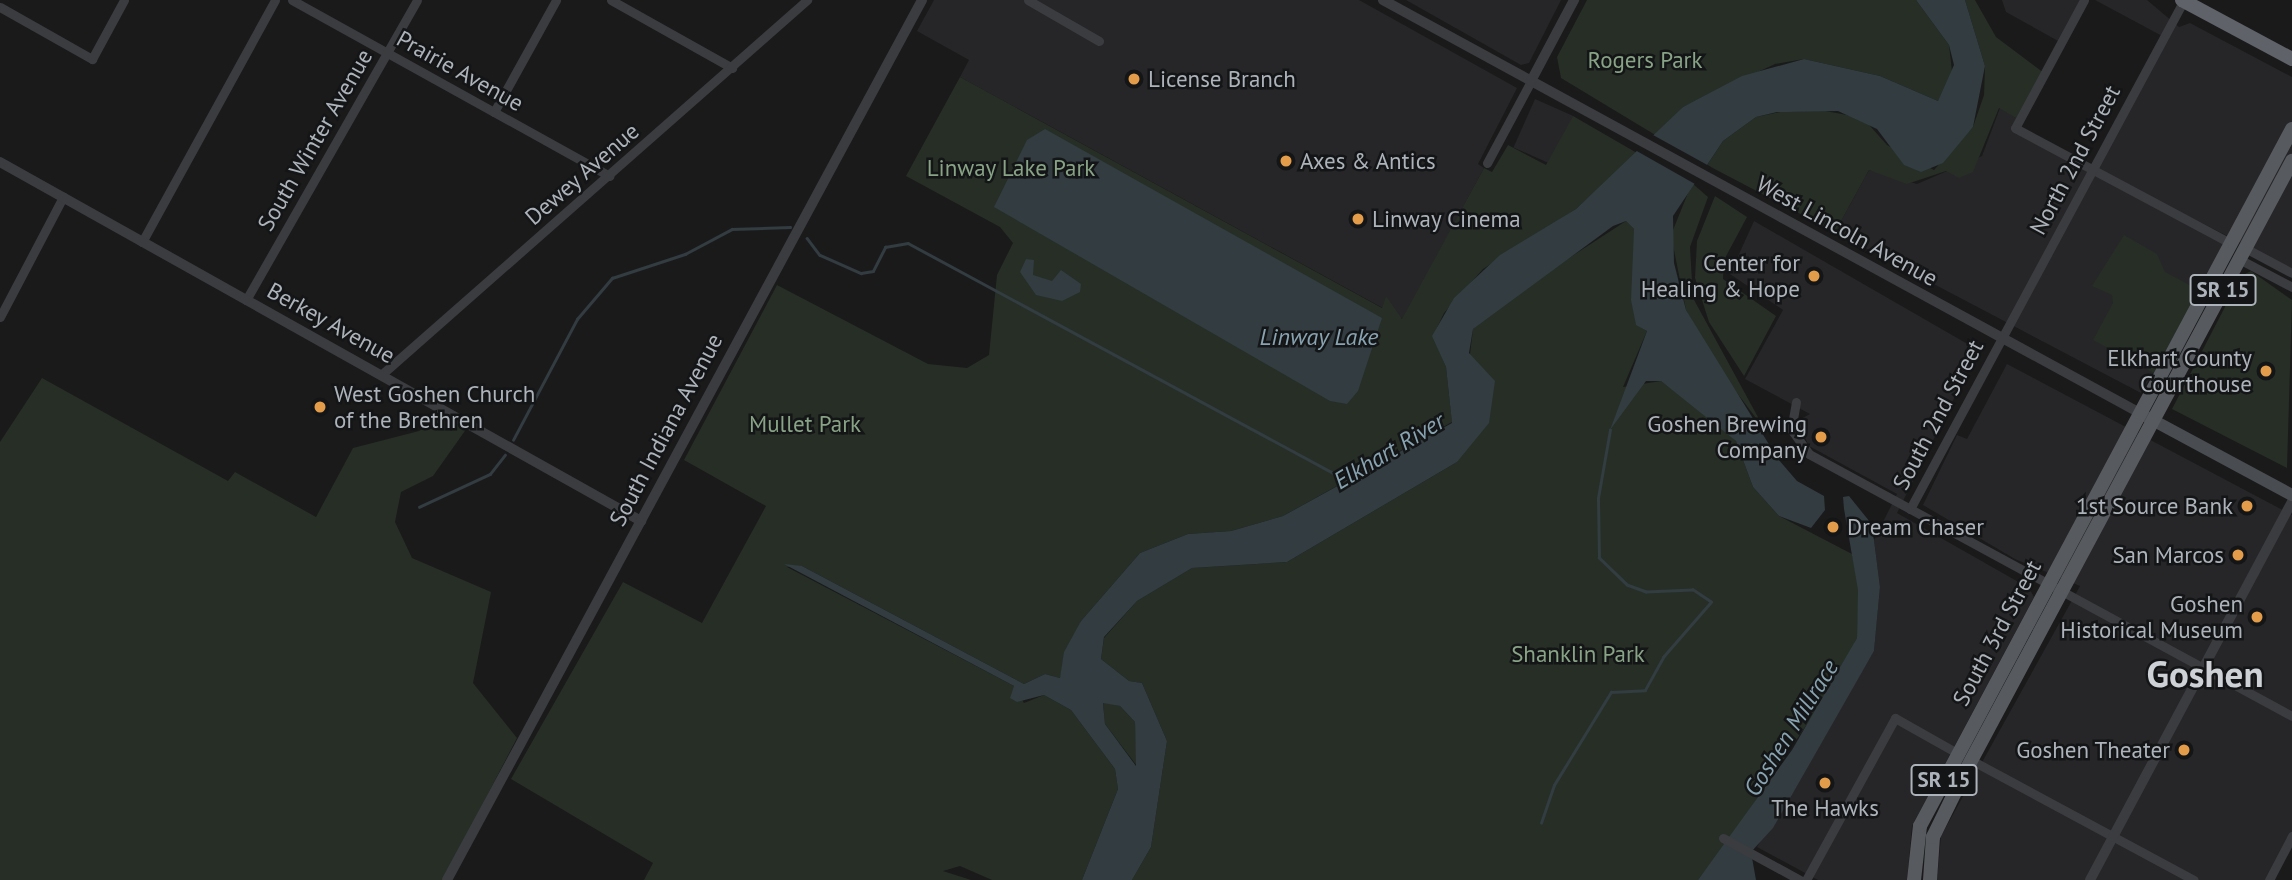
<!DOCTYPE html>
<style>
body{margin:0}
#map{position:relative;width:2292px;height:880px;overflow:hidden;background:#1a1a1b;font-family:"PT Sans",sans-serif}
div>[style]{position:absolute}
[style*='--x']{left:calc(var(--x)*1px);top:calc(var(--y)*1px);width:calc(var(--w)*1px);rotate:calc(var(--a)*1deg)}
.built>*{inset:0;background:#262628;transform-origin:0 0}
.green>*{inset:0;background:#262e26}
.water>*{inset:0;background:#323c41}
.pier>*{inset:0;background:#1a1a1b}
.stream>*{height:2.5px;margin:-1.25px;padding:0 1.25px;transform-origin:1.25px;border-radius:1.25px;background:#323c41}
.minor>*{height:9px;margin:-4.5px;padding:0 4.5px;transform-origin:4.5px;border-radius:4.5px;background:#3b3c40}
.tertiary>*{height:10px;margin:-5px;padding:0 5px;transform-origin:5px;border-radius:5px;background:#3b3c40}
.secondary>*{height:12px;margin:-6px;padding:0 6px;transform-origin:6px;border-radius:6px;background:#494c50}
.primary>*{height:14px;margin:-7px;padding:0 7px;transform-origin:7px;border-radius:7px;background:#575a5f}
.trunk>*{height:14px;margin:-7px;padding:0 7px;transform-origin:7px;border-radius:7px;background:#5f6268}
.dots>*{width:19px;height:19px;translate:-50% -50%;box-sizing:border-box;border:4px solid #141516;border-radius:50%}
span{translate:-50% -50%;white-space:nowrap;text-align:center;line-height:1.15;-webkit-text-stroke:5px #141516;paint-order:stroke}
.shield-label span{padding:2px 5px;background:#141516;border:2px solid;border-radius:5px;-webkit-text-stroke-width:0}
.shield-label{font-size:21px;color:#adb3ba;font-weight:700}
.park-label{font-size:23px;color:#88a386}
.street-label{font-size:23px;color:#adb3ba}
.poi-label{font-size:23px;color:#adb3ba}
.left{translate:0 -50%;text-align:left}
.right{translate:-100% -50%;text-align:right}
.water-label{font-size:24px;color:#88a3b1;font-style:italic}
.town-label{font-size:37px;color:#ced1d6;font-weight:700}
</style>
<div id="map">
<div class="built">
<div style="clip-path:polygon(934px 0,1359px 0,1517px 88px,1478px 164px,1484px 168px,1403px 319px,960px 77px,969px 60px,917px 31px)"></div>
<div style="clip-path:polygon(1406px 0,1561px 0,1529px 63px,1521px 65px)"></div>
<div style="clip-path:polygon(2002px 0,2082px 0,2060px 42px,2006px 12px)"></div>
<div style="clip-path:polygon(2095px 0,2147px 0,2179px 27px,2190px 23px,2292px 77px,2292px 269px,2094px 168px,2164px 37px)"></div>
<div style="left:1535px;top:99px;width:42px;height:53px;rotate:24deg"></div>
<div style="clip-path:polygon(2000px 108px,2019px 120px,2015px 127px,2230px 243px,2141px 393px,1835px 232px,1869px 170px,1917px 184px,1982px 156px)"></div>
<div style="clip-path:polygon(1754px 221px,1978px 350px,1897px 513px,2029px 588px,2034px 597px,1912px 826px,1907px 880px,1818px 880px,1757px 847px,1874px 651px,1880px 587px,1874px 540px,1897px 494px,1809px 446px,1797px 421px,1810px 414px,1745px 379px,1783px 310px,1730px 274px)"></div>
<div style="clip-path:polygon(2007px 364px,2292px 515px,2292px 836px,2269px 880px,1937px 880px,1941px 836px,2080px 586px,2015px 559px,1923px 505px,1957px 435px,1967px 439px)"></div>
</div>
<div class="green">
<div style="clip-path:polygon(1587px 0,1916px 0,1949px 45px,1953px 80px,1938px 101px,1880px 76px,1804px 59px,1775px 64px,1683px 107px,1657px 136px,1561px 78px,1557px 57px)"></div>
<div style="clip-path:polygon(1965px 0,1975px 0,1996px 37px,2044px 73px,2019px 120px,1999px 108px,1973px 172px,1959px 178px,1946px 171px,1907px 184px,1869px 170px,1835px 232px,1707px 165px,1723px 141px,1756px 117px,1804px 107px,1863px 118px,1887px 145px,1934px 170px,1973px 127px,1984px 95px,1985px 66px)"></div>
<div style="clip-path:polygon(960px 77px,1382px 308px,1386px 296px,1402px 319px,1484px 168px,1492px 172px,1508px 145px,1546px 165px,1573px 116px,1637px 153px,1576px 209px,1483px 269px,1444px 313px,1433px 336px,1446px 367px,1452px 422px,1283px 516px,1231px 531px,1188px 534px,1140px 553px,1081px 621px,1060px 678px,1045px 674px,1024px 684px,802px 566px,787px 567px,1014px 686px,1024px 703px,1044px 695px,1071px 710px,1115px 769px,1118px 789px,1082px 880px,992px 880px,960px 866px,943px 871px,971px 880px,644px 880px,653px 863px,511px 779px,623px 582px,702px 623px,766px 506px,684px 460px,777px 285px,928px 364px,967px 368px,989px 355px,997px 275px,1013px 243px,1000px 227px,906px 176px)"></div>
<div style="clip-path:polygon(1692px 183px,1708px 197px,1690px 247px,1693px 298px,1765px 430px,1716px 365px,1686px 310px,1671px 235px)"></div>
<div style="clip-path:polygon(1715px 196px,1747px 217px,1724px 260px,1723px 279px,1776px 316px,1744px 376px,1709px 322px,1695px 278px,1697px 241px)"></div>
<div style="clip-path:polygon(1626px 221px,1634px 229px,1636px 324px,1647px 331px,1623px 387px,1661px 381px,1720px 425px,1736px 441px,1753px 487px,1779px 516px,1852px 554px,1859px 590px,1857px 638px,1834px 684px,1729px 840px,1698px 880px,1132px 880px,1151px 847px,1167px 741px,1142px 683px,1129px 681px,1101px 659px,1104px 638px,1137px 601px,1192px 568px,1287px 562px,1457px 462px,1473px 329px,1503px 301px)"></div>
<div style="clip-path:polygon(2124px 235px,2157px 254px,2165px 272px,2199px 290px,2154px 373px,2093px 340px,2113px 303px,2112px 295px,2092px 286px)"></div>
<div style="clip-path:polygon(2251px 271px,2292px 300px,2287px 468px,2172px 409px,2241px 276px)"></div>
<div style="clip-path:polygon(42px 378px,228px 481px,235px 472px,316px 517px,353px 448px,419px 431px,445px 415px,467px 428px,433px 476px,401px 492px,395px 522px,412px 558px,491px 592px,473px 683px,517px 738px,443px 880px,0 880px,0 442px)"></div>
<div style="clip-path:polygon(1103px 702px,1120px 706px,1135px 722px,1137px 766px,1105px 724px)"></div>
</div>
<div class="water">
<div style="clip-path:polygon(evenodd,1916px 0,1965px 0,1985px 66px,1973px 127px,1943px 163px,1921px 172px,1904px 165px,1877px 129px,1838px 111px,1777px 112px,1756px 117px,1723px 141px,1673px 216px,1674px 263px,1686px 310px,1778px 459px,1797px 481px,1824px 496px,1825px 510px,1811px 528px,1779px 516px,1753px 487px,1736px 441px,1661px 381px,1646px 381px,1610px 430px,1647px 331px,1636px 325px,1631px 300px,1634px 229px,1626px 221px,1613px 226px,1473px 329px,1469px 353px,1495px 381px,1489px 423px,1457px 462px,1287px 562px,1192px 568px,1137px 601px,1104px 637px,1101px 659px,1129px 681px,1142px 683px,1167px 741px,1151px 847px,1132px 880px,1082px 880px,1118px 789px,1115px 769px,1071px 710px,1044px 695px,1017px 702px,1010px 698px,1014px 686px,784px 564px,802px 566px,1024px 684px,1045px 674px,1060px 678px,1064px 652px,1081px 621px,1140px 553px,1188px 534px,1231px 531px,1283px 516px,1452px 423px,1446px 367px,1432px 336px,1454px 298px,1500px 255px,1576px 209px,1683px 107px,1742px 76px,1804px 59px,1880px 76px,1938px 101px,1954px 65px,1949px 45px,1916px 0,1103px 703px,1120px 706px,1135px 722px,1136px 766px,1105px 724px,1103px 703px)"></div>
<div style="clip-path:polygon(1045px 129px,1382px 318px,1358px 391px,1347px 404px,1330px 401px,994px 207px,1027px 140px)"></div>
<div style="clip-path:polygon(1026px 259px,1034px 260px,1033px 275px,1052px 281px,1061px 270px,1081px 284px,1080px 292px,1062px 301px,1036px 295px,1020px 272px)"></div>
<div style="clip-path:polygon(1849px 496px,1870px 522px,1874px 540px,1880px 587px,1874px 651px,1773px 828px,1751px 852px,1756px 880px,1698px 880px,1792px 750px,1857px 638px,1858px 590px,1844px 509px,1843px 497px)"></div>
</div>
<div class="pier">
<div style="clip-path:polygon(1653px 135px,1711px 167px,1695px 184px,1635px 150px)"></div>
</div>
<div class="stream">
<div style="--x:807;--y:238;--w:21;--a:53"></div>
<div style="--x:820;--y:255;--w:45;--a:23.7"></div>
<div style="--x:861;--y:273;--w:12;--a:-9"></div>
<div style="--x:873;--y:271;--w:27;--a:-63"></div>
<div style="--x:885;--y:247;--w:23;--a:-10"></div>
<div style="--x:908;--y:243;--w:497;--a:28.4"></div>
<div style="--x:513;--y:440;--w:137;--a:-62.1"></div>
<div style="--x:577;--y:319;--w:54;--a:-49.5"></div>
<div style="--x:612;--y:278;--w:77;--a:-18.2"></div>
<div style="--x:685;--y:254;--w:53;--a:-28"></div>
<div style="--x:732;--y:229;--w:58;--a:-2"></div>
<div style="--x:419;--y:507;--w:78;--a:-24.9"></div>
<div style="--x:490;--y:474;--w:24;--a:-52"></div>
<div style="--x:1541;--y:823;--w:40;--a:-71.1"></div>
<div style="--x:1554;--y:785;--w:109;--a:-58.5"></div>
<div style="--x:1611;--y:692;--w:34;--a:-3"></div>
<div style="--x:1645;--y:690;--w:38;--a:-61"></div>
<div style="--x:1663;--y:657;--w:73;--a:-48.9"></div>
<div style="--x:1711;--y:602;--w:22;--a:-146"></div>
<div style="--x:1693;--y:590;--w:47;--a:177.6"></div>
<div style="--x:1646;--y:592;--w:20;--a:-160"></div>
<div style="--x:1627;--y:585;--w:39;--a:-136"></div>
<div style="--x:1599;--y:558;--w:60;--a:-91"></div>
<div style="--x:1598;--y:498;--w:69;--a:-80"></div>
</div>
<div class="minor">
<div style="--x:292;--y:0;--w:363;--a:29"></div>
<div style="--x:611;--y:0;--w:139;--a:29.3"></div>
<div style="--x:1028;--y:0;--w:82;--a:30"></div>
<div style="--x:2084;--y:0;--w:145;--a:118.3"></div>
<div style="--x:2015;--y:128;--w:244;--a:28.1"></div>
<div style="--x:0;--y:7;--w:106;--a:29.5"></div>
<div style="--x:92;--y:59;--w:67;--a:-61.5"></div>
<div style="--x:494;--y:112;--w:128;--a:-61"></div>
<div style="--x:1487;--y:163;--w:93;--a:-61.8"></div>
<div style="--x:142;--y:242;--w:276;--a:-61.2"></div>
<div style="--x:2245;--y:248;--w:53;--a:28"></div>
<div style="--x:2239;--y:259;--w:60;--a:27.8"></div>
<div style="--x:246;--y:300;--w:345;--a:-60.3"></div>
<div style="--x:0;--y:317;--w:136;--a:-62.3"></div>
<div style="--x:381;--y:375;--w:568;--a:-41.36"></div>
<div style="--x:1796;--y:402;--w:27;--a:100"></div>
<div style="--x:1791;--y:429;--w:31;--a:54"></div>
<div style="--x:1809;--y:454;--w:549;--a:28.48"></div>
<div style="--x:1910;--y:509;--w:578;--a:-61.71"></div>
<div style="--x:1971;--y:760;--w:253;--a:28.3"></div>
<div style="--x:1723;--y:838;--w:88;--a:28.6"></div>
<div style="--x:1806;--y:880;--w:185;--a:-61.2"></div>
<div style="--x:1895;--y:718;--w:73;--a:29.4"></div>
<div style="--x:2269;--y:880;--w:50;--a:-62.4"></div>
</div>
<div class="tertiary">
<div style="--x:1383;--y:0;--w:862;--a:28.62"></div>
<div style="--x:1531;--y:81;--w:92;--a:-62"></div>
<div style="--x:0;--y:162;--w:735;--a:29.25"></div>
<div style="--x:447;--y:880;--w:1000;--a:-61.64"></div>
<div style="--x:2090;--y:880;--w:429;--a:-61.9"></div>
</div>
<div class="secondary">
<div style="--x:2147;--y:417;--w:165;--a:28.3"></div>
</div>
<div class="primary">
<div style="--x:1914;--y:880;--w:54;--a:-83.7"></div>
<div style="--x:1920;--y:826;--w:790;--a:-61.91"></div>
<div style="--x:1930;--y:880;--w:43;--a:-86"></div>
<div style="--x:1933;--y:837;--w:75;--a:-63.8"></div>
<div style="--x:1966;--y:770;--w:691;--a:-61.84"></div>
</div>
<div class="trunk">
<div style="--x:2182;--y:0;--w:125;--a:28.2"></div>
</div>
<div class="dots">
<div style="left:1134px;top:79px;background:#e39c4a"></div>
<div style="left:1286px;top:161px;background:#e39c4a"></div>
<div style="left:1358px;top:219px;background:#e39c4a"></div>
<div style="left:1814px;top:276px;background:#e39c4a"></div>
<div style="left:2266px;top:371px;background:#e39c4a"></div>
<div style="left:320px;top:407px;background:#e39c4a"></div>
<div style="left:1821px;top:437px;background:#e39c4a"></div>
<div style="left:2247px;top:506px;background:#e39c4a"></div>
<div style="left:1833px;top:527px;background:#e39c4a"></div>
<div style="left:2238px;top:555px;background:#e39c4a"></div>
<div style="left:2257px;top:617px;background:#e39c4a"></div>
<div style="left:2184px;top:750px;background:#e39c4a"></div>
<div style="left:1825px;top:783px;background:#e39c4a"></div>
</div>
<div class="shield-label">
<span style="left:2223px;top:290px">SR 15</span>
<span style="left:1944px;top:780px">SR 15</span>
</div>
<div class="park-label">
<span style="left:1645px;top:60px">Rogers Park</span>
<span style="left:1011px;top:168px">Linway Lake Park</span>
<span style="left:805px;top:424px">Mullet Park</span>
<span style="left:1578px;top:654px">Shanklin Park</span>
</div>
<div class="street-label">
<span style="left:460px;top:71px;rotate:29deg">Prairie Avenue</span>
<span style="left:315px;top:140px;rotate:-60deg">South Winter Avenue</span>
<span style="left:2075px;top:160px;rotate:-62deg">North 2nd Street</span>
<span style="left:582px;top:174px;rotate:-41deg">Dewey Avenue</span>
<span style="left:1847px;top:231px;rotate:29deg">West Lincoln Avenue</span>
<span style="left:331px;top:323px;rotate:29deg">Berkey Avenue</span>
<span style="left:1938px;top:415px;rotate:-62deg">South 2nd Street</span>
<span style="left:666px;top:430px;rotate:-62deg">South Indiana Avenue</span>
<span style="left:1997px;top:633px;rotate:-62deg">South 3rd Street</span>
</div>
<div class="poi-label">
<span class="left" style="left:1148px;top:79px">License Branch</span>
<span class="left" style="left:1300px;top:161px">Axes &amp; Antics</span>
<span class="left" style="left:1372px;top:219px">Linway Cinema</span>
<span class="right" style="left:1800px;top:276px">Center for<br>Healing &amp; Hope</span>
<span class="right" style="left:2252px;top:371px">Elkhart County<br>Courthouse</span>
<span class="left" style="left:334px;top:407px">West Goshen Church<br>of the Brethren</span>
<span class="right" style="left:1807px;top:437px">Goshen Brewing<br>Company</span>
<span class="right" style="left:2233px;top:506px">1st Source Bank</span>
<span class="left" style="left:1847px;top:527px">Dream Chaser</span>
<span class="right" style="left:2224px;top:555px">San Marcos</span>
<span class="right" style="left:2243px;top:617px">Goshen<br>Historical Museum</span>
<span class="right" style="left:2170px;top:750px">Goshen Theater</span>
<span style="left:1825px;top:808px">The Hawks</span>
</div>
<div class="water-label">
<span style="left:1319px;top:337px">Linway Lake</span>
<span style="left:1389px;top:451px;rotate:-31deg">Elkhart River</span>
<span style="left:1791px;top:728px;rotate:-58deg">Goshen Millrace</span>
</div>
<div class="town-label">
<span style="left:2205px;top:673px">Goshen</span>
</div>
</div>
